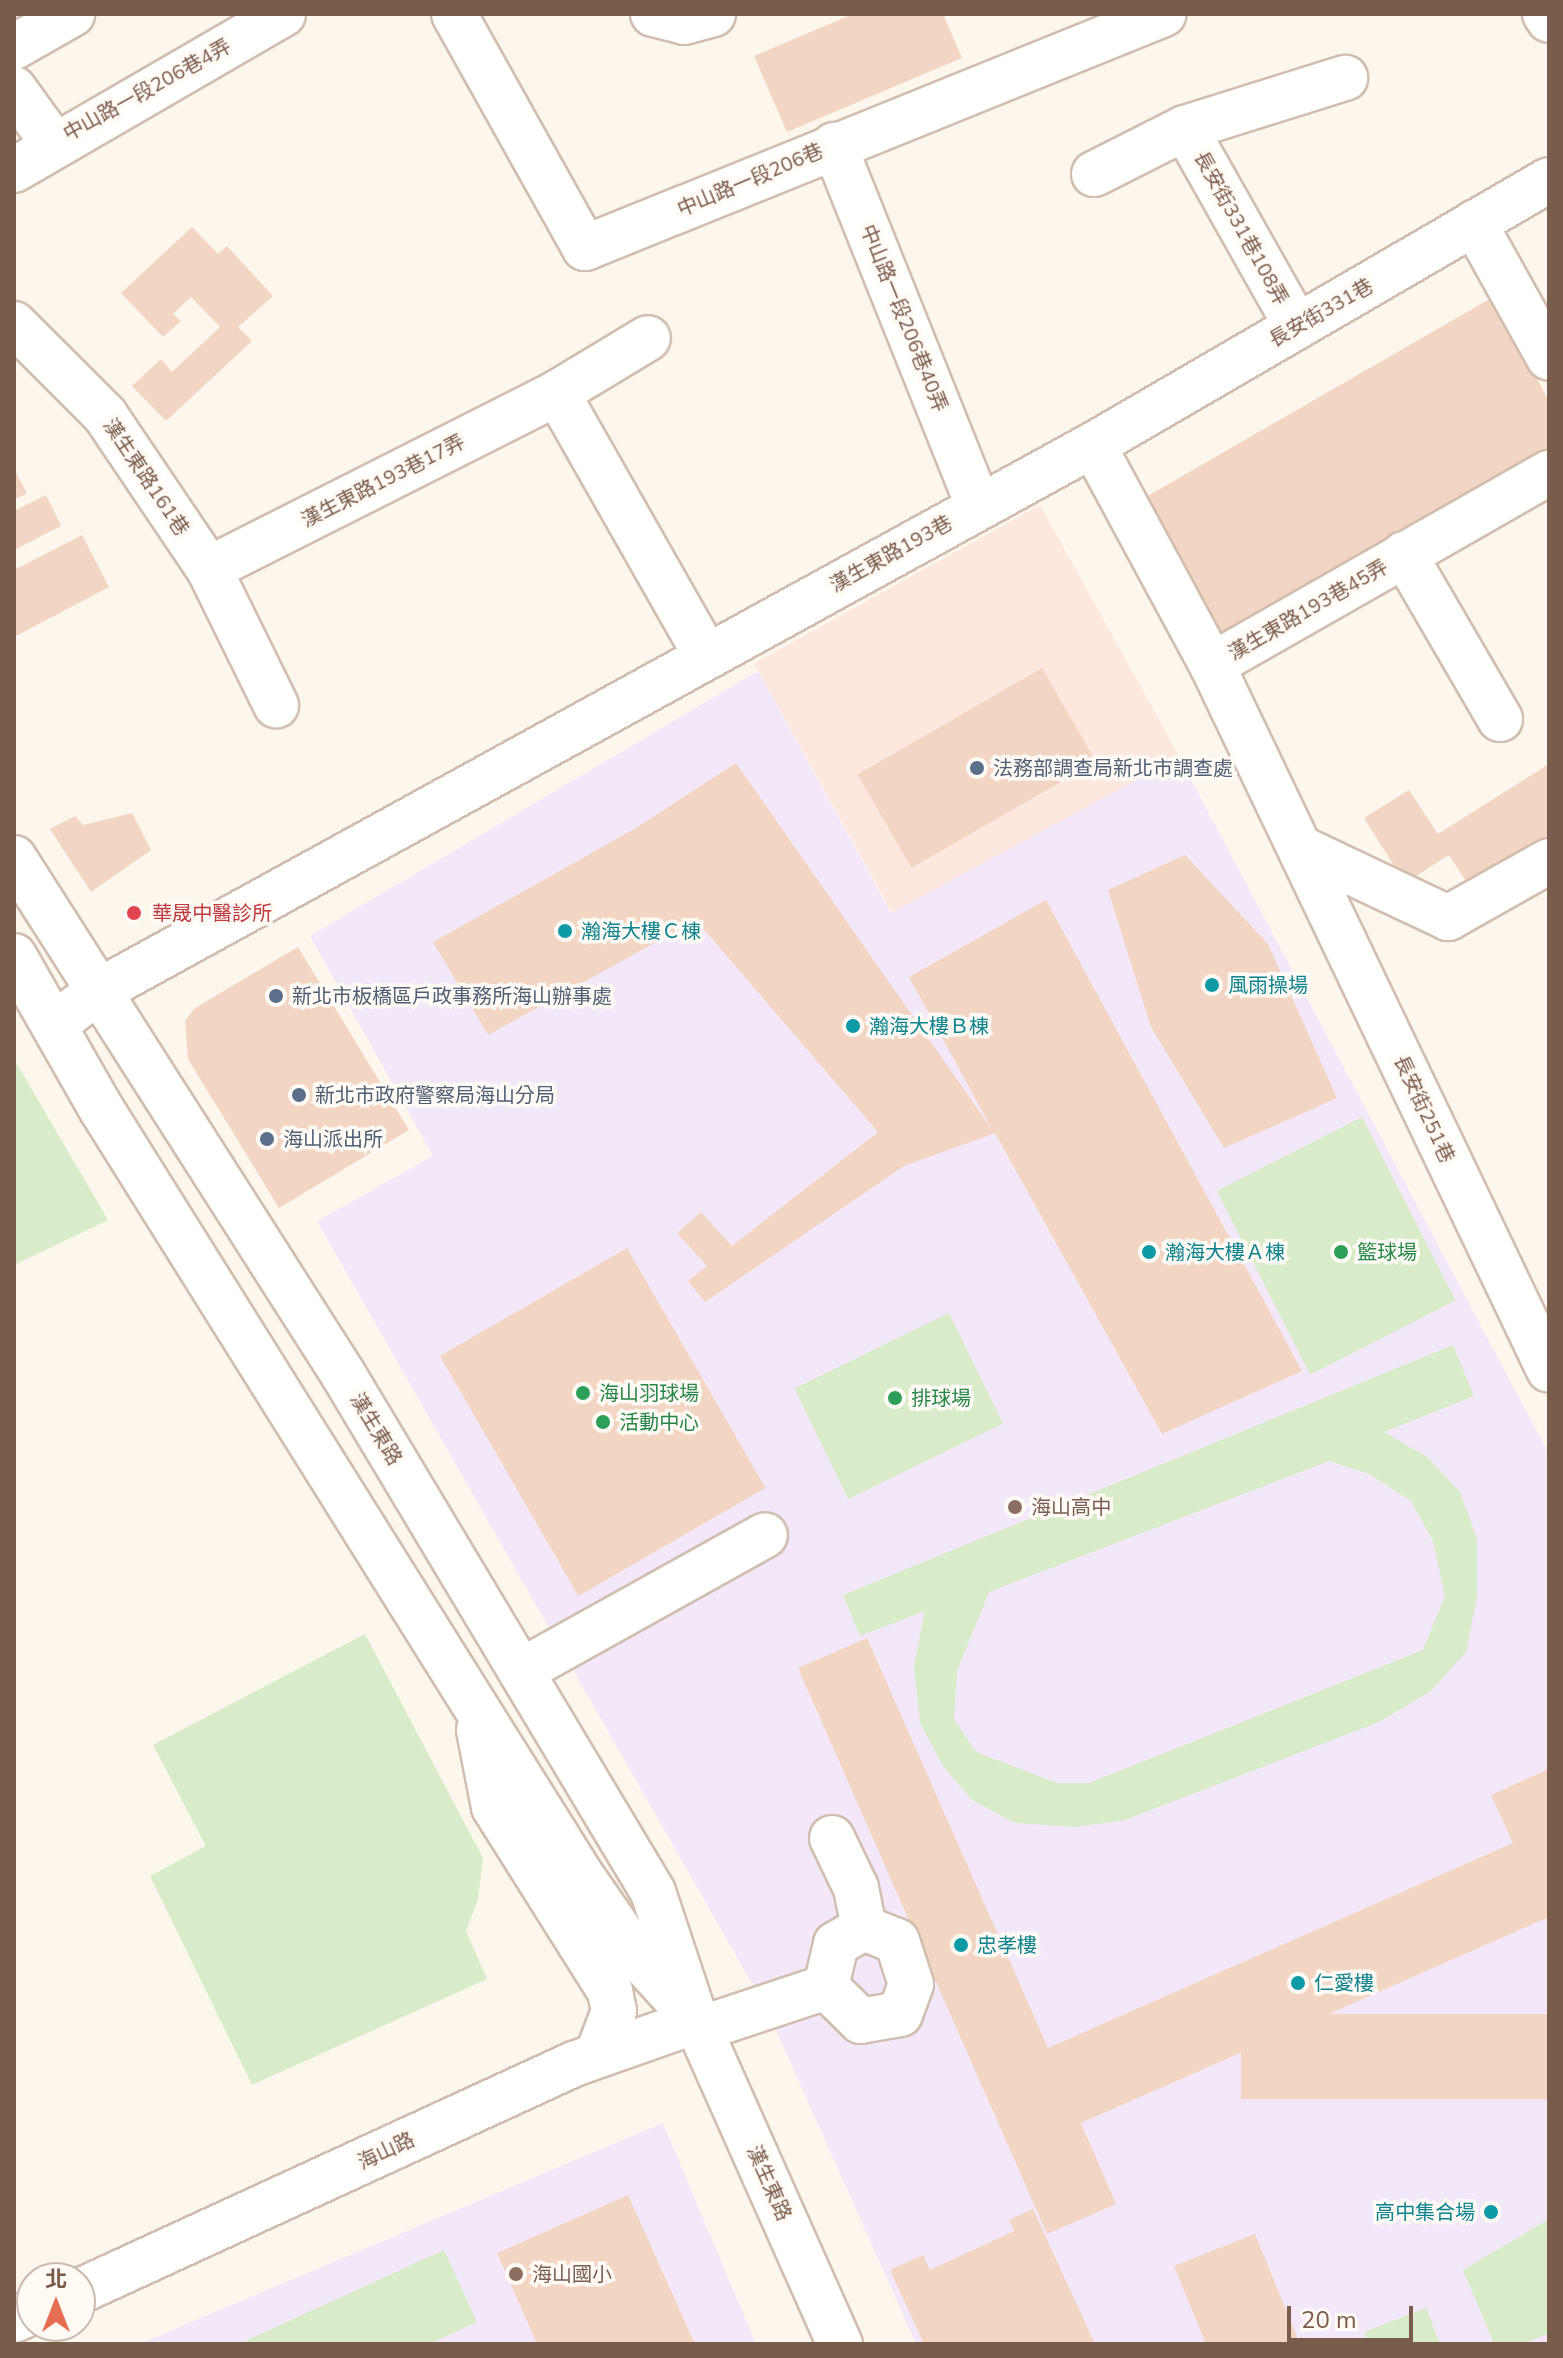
<!DOCTYPE html>
<meta charset="utf-8">
<style>
body{margin:0}
#map{position:relative;width:1563px;height:2358px;overflow:hidden;background:#fdf6ec;font-family:"Nunito Sans","Noto Sans TC",sans-serif}
div>[style]{position:absolute}
[style*='--x']{left:calc(var(--x)*1px);top:calc(var(--y)*1px);width:calc(var(--w)*1px);rotate:calc(var(--a)*1deg)}
.commercial>*{inset:0;background:#fde8e0;transform-origin:0 0}
.education>*{inset:0;background:#f3e8fa}
.green>*{inset:0;background:#d8ecc9;transform-origin:0 0}
.building>*{inset:0;background:#f3d5c3;transform-origin:0 0}
.roads{filter:drop-shadow(2px 0 #d1beb0) drop-shadow(-2px 0 #d1beb0) drop-shadow(0 2px #d1beb0) drop-shadow(0 -2px #d1beb0)}
.minor>*{height:44px;margin:-22px;padding:0 22px;transform-origin:22px;border-radius:22px;background:#fff}
.dots>*{width:22px;height:22px;translate:-50% -50%;box-sizing:border-box;border:4px solid #fffaf3;border-radius:50%}
span{translate:-50% -50%;white-space:nowrap;text-align:center;line-height:1.15;-webkit-text-stroke:7px #fffaf3;paint-order:stroke}
.street-label{font-size:20px;color:#7a5c4d}
.service-label{font-size:20px;color:#4e5e75}
.left{translate:0 -50%;text-align:left}
.health-label{font-size:20px;color:#be3a42}
.culture-label{font-size:20px;color:#0d838f}
.right{translate:-100% -50%;text-align:right}
.leisure-label{font-size:20px;color:#27864d}
.education-label{font-size:20px;color:#785e54}
.frame{position:absolute;inset:0;border:16px solid #7a5c4d;pointer-events:none}
.north{position:absolute;left:16px;top:2262px;width:80px;height:80px;box-sizing:border-box;background:#fffaf3;border:2px solid #cabbb1;border-radius:50%;rotate:0deg;font-size:22px;font-weight:700;line-height:32px;text-align:center;color:#7a5c4d}
.north::after{content:'';display:block;margin:auto;width:28px;height:36px;background:#e76f51;clip-path:polygon(50% 0,100% 100%,50% 72%,0 100%)}
.scale{position:absolute;left:1287px;top:2306px;width:126px;height:36px;box-sizing:border-box;border:4px solid #7a5c4d;border-top:0;padding-left:10px;font-size:24px;line-height:28px;white-space:nowrap;color:#7a5c4d;-webkit-text-stroke:6px #fffaf3;paint-order:stroke}
</style>
<div id="map">
<div class="commercial">
<div style="left:1040px;top:505px;width:288px;height:327px;rotate:61deg"></div>
</div>
<div class="education">
<div style="clip-path:polygon(758px 671px,891px 913px,1179px 757px,1549px 1454px,1549px 2344px,916px 2344px,767px 2010px,317px 1221px,433px 1156px,310px 936px)"></div>
<div style="clip-path:polygon(663px 2123px,756px 2344px,139px 2344px)"></div>
</div>
<div class="green">
<div style="clip-path:polygon(14px 1059px,108px 1220px,14px 1265px)"></div>
<div style="left:1362px;top:1117px;width:206px;height:163px;rotate:63deg"></div>
<div style="left:949px;top:1313px;width:123px;height:172px;rotate:64deg"></div>
<div style="clip-path:polygon(evenodd,1453px 1345px,1474px 1396px,1384px 1432px,1427px 1457px,1460px 1492px,1477px 1539px,1477px 1597px,1466px 1652px,1431px 1691px,1379px 1722px,1125px 1820px,1075px 1827px,1015px 1823px,972px 1800px,943px 1766px,920px 1723px,914px 1666px,925px 1611px,860px 1636px,843px 1595px,1453px 1345px,1329px 1461px,1369px 1474px,1411px 1501px,1433px 1541px,1445px 1596px,1423px 1650px,1089px 1783px,1057px 1783px,976px 1752px,954px 1719px,957px 1671px,989px 1592px,1329px 1461px)"></div>
<div style="clip-path:polygon(365px 1634px,483px 1858px,478px 1899px,466px 1931px,487px 1979px,252px 2085px,150px 1876px,206px 1846px,153px 1745px)"></div>
<div style="clip-path:polygon(1549px 2219px,1549px 2333px,1523px 2344px,1494px 2344px,1463px 2270px)"></div>
<div style="clip-path:polygon(444px 2250px,477px 2322px,429px 2344px,239px 2344px)"></div>
<div style="clip-path:polygon(1426px 2308px,1440px 2344px,1369px 2344px,1364px 2332px)"></div>
</div>
<div class="building">
<div style="clip-path:polygon(853px 14px,943px 14px,962px 58px,787px 132px,754px 56px)"></div>
<div style="clip-path:polygon(192px 227px,218px 254px,227px 246px,273px 296px,238px 327px,252px 341px,166px 421px,132px 386px,161px 359px,172px 372px,220px 327px,191px 297px,173px 314px,181px 321px,163px 337px,121px 293px)"></div>
<div style="clip-path:polygon(1493px 297px,1549px 401px,1549px 469px,1221px 655px,1132px 505px)"></div>
<div style="clip-path:polygon(14px 469px,27px 493px,14px 500px)"></div>
<div style="clip-path:polygon(46px 495px,61px 526px,14px 550px,14px 511px)"></div>
<div style="clip-path:polygon(82px 535px,109px 587px,14px 637px,14px 570px)"></div>
<div style="left:1042px;top:668px;width:108px;height:213px;rotate:60deg"></div>
<div style="clip-path:polygon(736px 763px,993px 1131px,909px 977px,1046px 900px,1302px 1371px,1162px 1434px,995px 1133px,904px 1166px,705px 1302px,688px 1281px,707px 1266px,677px 1233px,701px 1212px,732px 1246px,878px 1132px,696px 920px,488px 1035px,433px 942px,636px 828px)"></div>
<div style="clip-path:polygon(1549px 764px,1549px 855px,1478px 900px,1449px 855px,1405px 883px,1364px 818px,1409px 790px,1438px 834px)"></div>
<div style="clip-path:polygon(132px 813px,151px 850px,91px 892px,50px 829px,75px 816px,83px 825px)"></div>
<div style="clip-path:polygon(1185px 855px,1268px 944px,1337px 1098px,1224px 1148px,1151px 1027px,1108px 890px)"></div>
<div style="clip-path:polygon(298px 947px,409px 1130px,279px 1208px,188px 1059px,185px 1021px,195px 1008px)"></div>
<div style="left:627px;top:1248px;width:277px;height:216px;rotate:60deg"></div>
<div style="clip-path:polygon(867px 1638px,1048px 2048px,1513px 1843px,1491px 1795px,1549px 1769px,1549px 1917px,1081px 2123px,1116px 2204px,1047px 2234px,798px 1668px)"></div>
<div style="left:1549px;top:2014px;width:85px;height:308px;rotate:90deg"></div>
<div style="clip-path:polygon(628px 2195px,695px 2344px,537px 2344px,497px 2253px)"></div>
<div style="clip-path:polygon(1033px 2209px,1095px 2344px,924px 2344px,890px 2270px,923px 2255px,930px 2270px,1014px 2231px,1009px 2220px)"></div>
<div style="clip-path:polygon(1255px 2234px,1300px 2344px,1206px 2344px,1174px 2266px)"></div>
</div>
<div class="roads">
<div class="minor">
<div style="--x:454;--y:14;--w:268;--a:60.8"></div>
<div style="--x:585;--y:248;--w:624;--a:-22.01"></div>
<div style="--x:653;--y:14;--w:32;--a:14"></div>
<div style="--x:684;--y:22;--w:30;--a:-15"></div>
<div style="--x:1545;--y:14;--w:7;--a:56"></div>
<div style="--x:14;--y:47;--w:67;--a:-29.6"></div>
<div style="--x:14;--y:89;--w:67;--a:54.2"></div>
<div style="--x:1185;--y:128;--w:228;--a:60.6"></div>
<div style="--x:834;--y:145;--w:374;--a:68.2"></div>
<div style="--x:14;--y:170;--w:311;--a:-30.1"></div>
<div style="--x:1094;--y:174;--w:102;--a:-26.8"></div>
<div style="--x:1185;--y:128;--w:168;--a:-17.4"></div>
<div style="--x:1474;--y:223;--w:154;--a:60.9"></div>
<div style="--x:14;--y:324;--w:129;--a:45"></div>
<div style="--x:105;--y:415;--w:186;--a:56"></div>
<div style="--x:209;--y:569;--w:152;--a:63.8"></div>
<div style="--x:557;--y:393;--w:301;--a:60.4"></div>
<div style="--x:1093;--y:445;--w:250;--a:61.6"></div>
<div style="--x:1212;--y:665;--w:781;--a:64.45"></div>
<div style="--x:1404;--y:554;--w:191;--a:59.8"></div>
<div style="--x:209;--y:569;--w:390;--a:-26.8"></div>
<div style="--x:557;--y:393;--w:106;--a:-31.1"></div>
<div style="--x:1212;--y:665;--w:388;--a:-29.7"></div>
<div style="--x:1300;--y:848;--w:164;--a:25.3"></div>
<div style="--x:1448;--y:918;--w:116;--a:-29.4"></div>
<div style="--x:14;--y:858;--w:612;--a:57.48"></div>
<div style="--x:343;--y:1374;--w:604;--a:59.1"></div>
<div style="--x:653;--y:1892;--w:136;--a:71.6"></div>
<div style="--x:696;--y:2021;--w:354;--a:66"></div>
<div style="--x:14;--y:956;--w:177;--a:60.3"></div>
<div style="--x:102;--y:1110;--w:903;--a:57.95"></div>
<div style="--x:581;--y:1875;--w:98;--a:55.3"></div>
<div style="--x:637;--y:1956;--w:79;--a:47.6"></div>
<div style="--x:54;--y:1025;--w:54;--a:-37.5"></div>
<div style="--x:97;--y:992;--w:1136;--a:-28.78"></div>
<div style="--x:1093;--y:445;--w:527;--a:-30.16"></div>
<div style="--x:521;--y:1671;--w:279;--a:-29.1"></div>
<div style="--x:479;--y:1730;--w:78;--a:79"></div>
<div style="--x:494;--y:1807;--w:218;--a:57.8"></div>
<div style="--x:610;--y:1991;--w:20;--a:79"></div>
<div style="--x:614;--y:2011;--w:45;--a:110.9"></div>
<div style="--x:832;--y:1838;--w:55;--a:64.4"></div>
<div style="--x:856;--y:1888;--w:41;--a:78.7"></div>
<div style="--x:864;--y:1928;--w:35;--a:22"></div>
<div style="--x:897;--y:1941;--w:45;--a:72"></div>
<div style="--x:911;--y:1984;--w:32;--a:110"></div>
<div style="--x:900;--y:2014;--w:40;--a:170"></div>
<div style="--x:861;--y:2021;--w:49;--a:-135.8"></div>
<div style="--x:826;--y:1987;--w:44;--a:-76.9"></div>
<div style="--x:836;--y:1944;--w:32;--a:-30"></div>
<div style="--x:700;--y:2029;--w:133;--a:-18.4"></div>
<div style="--x:80;--y:2291;--w:544;--a:-24.68"></div>
<div style="--x:574;--y:2064;--w:129;--a:-19.4"></div>
<div style="--x:14;--y:2320;--w:20;--a:-24"></div>
</div>
</div>
<div class="dots">
<div style="left:977px;top:768px;background:#5c6f8a"></div>
<div style="left:134px;top:913px;background:#e0444e"></div>
<div style="left:565px;top:931px;background:#0f9aa8"></div>
<div style="left:1212px;top:985px;background:#0f9aa8"></div>
<div style="left:276px;top:996px;background:#5c6f8a"></div>
<div style="left:853px;top:1026px;background:#0f9aa8"></div>
<div style="left:299px;top:1095px;background:#5c6f8a"></div>
<div style="left:267px;top:1139px;background:#5c6f8a"></div>
<div style="left:1149px;top:1252px;background:#0f9aa8"></div>
<div style="left:1341px;top:1252px;background:#2e9e5b"></div>
<div style="left:583px;top:1393px;background:#2e9e5b"></div>
<div style="left:895px;top:1398px;background:#2e9e5b"></div>
<div style="left:603px;top:1422px;background:#2e9e5b"></div>
<div style="left:1015px;top:1507px;background:#8d6e63"></div>
<div style="left:961px;top:1945px;background:#0f9aa8"></div>
<div style="left:1298px;top:1983px;background:#0f9aa8"></div>
<div style="left:1491px;top:2212px;background:#0f9aa8"></div>
<div style="left:516px;top:2274px;background:#8d6e63"></div>
</div>
<div class="street-label">
<span style="left:147px;top:90px;rotate:-29deg">中山路一段206巷4弄</span>
<span style="left:750px;top:180px;rotate:-23deg">中山路一段206巷</span>
<span style="left:1241px;top:228px;rotate:61deg">長安街331巷108弄</span>
<span style="left:1321px;top:313px;rotate:-30deg">長安街331巷</span>
<span style="left:904px;top:318px;rotate:68deg">中山路一段206巷40弄</span>
<span style="left:146px;top:477px;rotate:56deg">漢生東路161巷</span>
<span style="left:383px;top:481px;rotate:-27deg">漢生東路193巷17弄</span>
<span style="left:891px;top:554px;rotate:-29deg">漢生東路193巷</span>
<span style="left:1308px;top:610px;rotate:-30deg">漢生東路193巷45弄</span>
<span style="left:1424px;top:1109px;rotate:65deg">長安街251巷</span>
<span style="left:376px;top:1429px;rotate:59deg">漢生東路</span>
<span style="left:386px;top:2151px;rotate:-25deg">海山路</span>
<span style="left:769px;top:2183px;rotate:66deg">漢生東路</span>
</div>
<div class="service-label">
<span class="left" style="left:993px;top:768px">法務部調查局新北市調查處</span>
<span class="left" style="left:292px;top:996px">新北市板橋區戶政事務所海山辦事處</span>
<span class="left" style="left:315px;top:1095px">新北市政府警察局海山分局</span>
<span class="left" style="left:283px;top:1139px">海山派出所</span>
</div>
<div class="health-label">
<span class="left" style="left:152px;top:913px">華晟中醫診所</span>
</div>
<div class="culture-label">
<span class="left" style="left:581px;top:931px">瀚海大樓Ｃ棟</span>
<span class="left" style="left:1228px;top:985px">風雨操場</span>
<span class="left" style="left:869px;top:1026px">瀚海大樓Ｂ棟</span>
<span class="left" style="left:1165px;top:1252px">瀚海大樓Ａ棟</span>
<span class="left" style="left:977px;top:1945px">忠孝樓</span>
<span class="left" style="left:1314px;top:1983px">仁愛樓</span>
<span class="right" style="left:1475px;top:2212px">高中集合場</span>
</div>
<div class="leisure-label">
<span class="left" style="left:1357px;top:1252px">籃球場</span>
<span class="left" style="left:599px;top:1393px">海山羽球場</span>
<span class="left" style="left:911px;top:1398px">排球場</span>
<span class="left" style="left:619px;top:1422px">活動中心</span>
</div>
<div class="education-label">
<span class="left" style="left:1031px;top:1507px">海山高中</span>
<span class="left" style="left:532px;top:2274px">海山國小</span>
</div>
<div class="frame"></div>
<div class="north">北</div>
<div class="scale">20 m</div>
</div>
